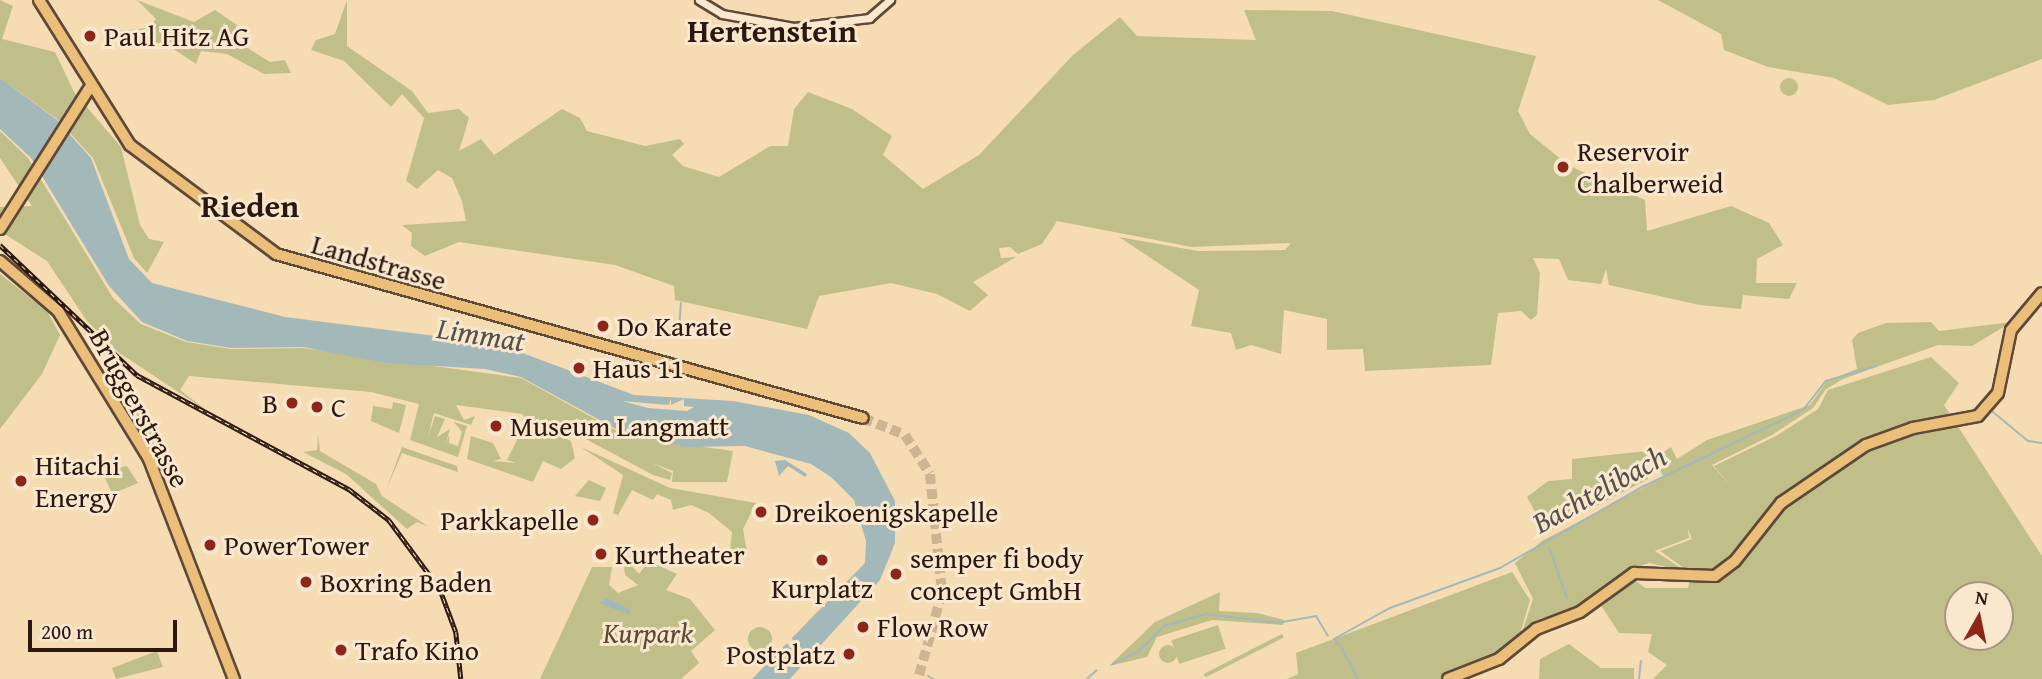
<!DOCTYPE html>
<style>
body{margin:0}
#map{position:relative;width:2042px;height:679px;overflow:hidden;background:#f6dcb3;font-family:"Gentium Book Plus",serif}
div>[style]{position:absolute}
[style*='--x']{left:calc(var(--x)*1px);top:calc(var(--y)*1px);width:calc(var(--w)*1px);rotate:calc(var(--a)*1deg)}
.green>*{inset:0;background:#c0bf8a;transform-origin:0 0}
.round{border-radius:50%}
.water>*{inset:0;background:#a3b8b9}
.pier>*{inset:0;background:#f6dcb3;transform-origin:0 0}
.stream>*{height:2px;margin:-1px;padding:0 1px;transform-origin:1px;border-radius:1px;background:#a3b8b9}
.major-tunnel>*{height:10px;margin-top:-5px;transform-origin:0;background:repeating-linear-gradient(90deg,#ceb592 0 10px,transparent 0 15px)}
.roads{filter:drop-shadow(2px 0 #5e4939) drop-shadow(-2px 0 #5e4939) drop-shadow(0 2px #5e4939) drop-shadow(0 -2px #5e4939)}
.minor>*{height:7px;margin:-3.5px;padding:0 3.5px;transform-origin:3.5px;border-radius:3.5px;background:#f9e8ce}
.major>*{height:10px;margin:-5px;padding:0 5px;transform-origin:5px;border-radius:5px;background:#ebbe7a}
.rail>*{height:4.5px;margin-top:-2.25px;transform-origin:0;background:repeating-linear-gradient(90deg,#f9e8ce 0 5px,#2c1810 0 10px);box-sizing:border-box;border-block:2px solid #2c1810}
.dots>*{width:19px;height:19px;translate:-50% -50%;box-sizing:border-box;border:4px solid #f9e8ce;border-radius:50%}
span{translate:-50% -50%;white-space:nowrap;text-align:center;line-height:1.15;-webkit-text-stroke:6px #f9e8ce;paint-order:stroke}
.poi-label{font-size:28px;color:#2c1810}
.left{translate:0 -50%;text-align:left}
.right{translate:-100% -50%;text-align:right}
.street-label{font-size:28px;color:#2c1810}
.park-label{font-size:28px;color:#584a35;font-style:italic}
.water-label{font-size:30px;color:#56504b;font-style:italic}
.quarter-label{font-size:32px;color:#2c1810;font-weight:700}
.north{position:absolute;left:1944px;top:581px;width:70px;height:70px;box-sizing:border-box;background:#f9e8ce;border:2px solid #a79582;border-radius:50%;rotate:9deg;font-size:19px;font-weight:700;line-height:28px;text-align:center;color:#2c1810}
.north::after{content:'';display:block;margin:auto;width:24px;height:32px;background:#8f2418;clip-path:polygon(50% 0,100% 100%,50% 72%,0 100%)}
.scale{position:absolute;left:28px;top:620px;width:149px;height:32px;box-sizing:border-box;border:4px solid #2c1810;border-top:0;padding-left:9px;font-size:21px;line-height:24px;white-space:nowrap;color:#2c1810;-webkit-text-stroke:5px #f9e8ce;paint-order:stroke}
</style>
<div id="map">
<div class="green">
<div style="clip-path:polygon(0 0,13px 6px,2px 39px,55px 52px,74px 92px,121px 147px,140px 225px,149px 239px,164px 242px,147px 273px,134px 258px,93px 158px,57px 119px,0 78px)"></div>
<div style="clip-path:polygon(137px 0,194px 22px,215px 10px,237px 25px,232px 38px,270px 62px,285px 60px,291px 73px,264px 74px,227px 54px,201px 51px,196px 64px,172px 48px,118px 31px,147px 28px,156px 19px)"></div>
<div style="clip-path:polygon(347px 0,347px 46px,412px 91px,428px 113px,459px 109px,469px 118px,459px 151px,481px 139px,494px 155px,562px 109px,580px 118px,587px 131px,645px 146px,680px 139px,684px 144px,672px 155px,683px 166px,719px 177px,770px 146px,788px 146px,794px 109px,808px 92px,852px 109px,892px 136px,883px 155px,923px 189px,979px 155px,1073px 55px,1120px 17px,1137px 36px,1256px 40px,1244px 10px,1332px 11px,1536px 56px,1518px 111px,1530px 134px,1568px 165px,1645px 200px,1647px 231px,1731px 206px,1769px 223px,1783px 245px,1757px 259px,1756px 283px,1797px 283px,1789px 299px,1743px 295px,1741px 309px,1700px 305px,1609px 285px,1606px 269px,1601px 284px,1568px 280px,1559px 259px,1533px 258px,1540px 273px,1537px 315px,1531px 320px,1521px 311px,1498px 313px,1491px 365px,1365px 371px,1363px 349px,1327px 350px,1327px 319px,1284px 310px,1281px 354px,1251px 345px,1236px 350px,1231px 333px,1191px 326px,1199px 290px,1119px 237px,1198px 251px,1285px 250px,1291px 243px,1192px 247px,1057px 221px,1042px 244px,1018px 254px,1010px 247px,999px 248px,1001px 258px,1016px 257px,973px 282px,988px 295px,970px 311px,937px 294px,891px 283px,819px 296px,807px 329px,675px 300px,674px 286px,615px 265px,459px 242px,425px 256px,411px 246px,412px 233px,402px 225px,466px 221px,462px 201px,452px 178px,438px 170px,417px 189px,406px 181px,424px 118px,402px 94px,391px 107px,344px 61px,311px 50px,316px 40px,335px 34px)"></div>
<div style="clip-path:polygon(1658px 0,2042px 0,2042px 59px,1934px 100px,1888px 105px,1834px 78px,1768px 67px,1724px 50px,1721px 34px)"></div>
<div class="round" style="left:1780px;top:78px;width:18px;height:18px"></div>
<div style="clip-path:polygon(0 131px,28px 158px,113px 298px,141px 324px,186px 342px,231px 349px,303px 348px,521px 378px,626px 436px,733px 451px,727px 482px,672px 482px,673px 471px,652px 463px,672px 473px,670px 480px,653px 475px,556px 423px,552px 432px,571px 441px,575px 458px,561px 469px,543px 461px,533px 482px,467px 459px,471px 436px,493px 443px,501px 459px,493px 461px,516px 463px,507px 460px,524px 426px,533px 426px,522px 414px,456px 405px,464px 420px,475px 416px,471px 425px,434px 413px,428px 437px,435px 416px,445px 419px,437px 437px,450px 429px,445px 446px,449px 435px,449px 443px,458px 446px,462px 432px,454px 422px,467px 426px,458px 457px,410px 440px,419px 404px,371px 392px,189px 376px,180px 390px,210px 413px,118px 352px,87px 321px,47px 261px,0 231px,0 207px,32px 206px,0 158px)"></div>
<div style="clip-path:polygon(0 274px,47px 311px,60px 335px,42px 374px,0 429px)"></div>
<div style="clip-path:polygon(evenodd,1931px 322px,1939px 331px,2012px 322px,1972px 346px,1938px 345px,1843px 379px,1826px 389px,1813px 408px,1772px 435px,1712px 465px,1730px 485px,1714px 466px,1776px 436px,1818px 409px,1828px 390px,1931px 357px,1959px 383px,1944px 405px,2042px 556px,2042px 679px,1653px 679px,1667px 665px,1648px 652px,1652px 634px,1619px 633px,1600px 604px,1632px 578px,1645px 588px,1688px 588px,1691px 573px,1660px 551px,1692px 539px,1688px 529px,1689px 538px,1655px 551px,1687px 572px,1649px 563px,1632px 569px,1575px 611px,1542px 618px,1522px 632px,1533px 599px,1515px 563px,1542px 541px,1664px 477px,1653px 459px,1671px 447px,1677px 459px,1707px 440px,1810px 405px,1827px 381px,1857px 369px,1852px 340px,1858px 333px,1886px 323px,1931px 322px,1958px 595px,2000px 595px,2000px 637px,1958px 637px,1958px 595px)"></div>
<div style="clip-path:polygon(117px 385px,132px 390px,128px 401px,147px 416px,156px 451px,167px 462px,160px 462px)"></div>
<div style="clip-path:polygon(393px 402px,406px 405px,399px 433px,371px 421px,373px 406px,392px 409px)"></div>
<div style="clip-path:polygon(318px 435px,320px 451px,376px 484px,382px 496px,429px 527px,417px 522px,407px 529px,346px 474px,303px 452px,317px 450px)"></div>
<div style="clip-path:polygon(402px 447px,457px 466px,458px 472px,402px 453px,386px 490px)"></div>
<div style="clip-path:polygon(581px 447px,670px 488px,756px 503px,743px 529px,747px 552px,730px 552px,732px 532px,709px 513px,691px 505px,673px 510px,671px 500px,657px 494px,653px 500px,632px 490px,618px 515px,613px 513px,623px 475px)"></div>
<div style="clip-path:polygon(1647px 451px,1648px 479px,1546px 532px,1527px 497px,1548px 481px,1572px 479px,1572px 459px)"></div>
<div style="clip-path:polygon(127px 466px,138px 483px,112px 494px,102px 471px)"></div>
<div style="clip-path:polygon(589px 480px,606px 488px,600px 501px,575px 496px)"></div>
<div style="clip-path:polygon(623px 556px,639px 574px,649px 561px,677px 574px,666px 590px,690px 599px,715px 630px,691px 651px,699px 663px,681px 679px,540px 679px,592px 567px,612px 567px,609px 585px,618px 593px,638px 585px,625px 575px)"></div>
<div style="clip-path:polygon(1512px 572px,1530px 600px,1519px 638px,1498px 655px,1451px 670px,1454px 679px,1287px 679px,1298px 674px,1296px 653px)"></div>
<div style="clip-path:polygon(1220px 592px,1219px 611px,1257px 613px,1285px 620px,1283px 625px,1212px 620px,1157px 637px,1147px 657px,1109px 666px,1155px 622px)"></div>
<div style="left:1218px;top:625px;width:25px;height:49px;rotate:72deg"></div>
<div class="round" style="left:748px;top:627px;width:24px;height:24px"></div>
<div style="left:1282px;top:634px;width:4px;height:88px;rotate:63deg"></div>
<div style="clip-path:polygon(1569px 644px,1601px 668px,1634px 668px,1634px 679px,1539px 679px,1540px 659px)"></div>
<div class="round" style="left:1159px;top:645px;width:18px;height:18px"></div>
<div style="clip-path:polygon(157px 651px,163px 667px,116px 679px,112px 668px)"></div>
</div>
<div class="water">
<div style="clip-path:polygon(0 78px,56px 119px,91px 158px,129px 259px,152px 283px,285px 317px,499px 344px,634px 395px,733px 401px,809px 415px,849px 433px,870px 453px,895px 501px,895px 543px,880px 580px,790px 679px,752px 679px,865px 563px,866px 541px,854px 500px,831px 477px,811px 464px,745px 446px,687px 447px,627px 435px,521px 377px,485px 369px,386px 363px,303px 347px,231px 348px,187px 341px,142px 322px,109px 286px,31px 158px,0 129px)"></div>
<div style="clip-path:polygon(785px 460px,807px 474px,805px 477px,788px 466px,779px 476px,775px 461px)"></div>
<div style="clip-path:polygon(607px 598px,629px 609px,630px 615px,599px 603px)"></div>
</div>
<div class="pier">
<div style="clip-path:polygon(61px 119px,71px 130px,38px 182px,31px 166px)"></div>
<div style="clip-path:polygon(671px 398px,671px 405px,684px 399px,684px 406px,694px 407px,687px 411px,648px 408px,622px 401px,669px 405px)"></div>
<div style="left:786px;top:633px;width:37px;height:7px;rotate:44deg"></div>
</div>
<div class="stream">
<div style="--x:679;--y:330;--w:27;--a:-86"></div>
<div style="--x:1993;--y:412;--w:45;--a:39.6"></div>
<div style="--x:2028;--y:441;--w:14;--a:8"></div>
<div style="--x:1549;--y:547;--w:54;--a:70.6"></div>
<div style="--x:1340;--y:646;--w:9;--a:-131"></div>
<div style="--x:1334;--y:639;--w:64;--a:-29"></div>
<div style="--x:1390;--y:608;--w:117;--a:-20"></div>
<div style="--x:1500;--y:568;--w:161;--a:-29.7"></div>
<div style="--x:1640;--y:488;--w:181;--a:-25.6"></div>
<div style="--x:1803;--y:410;--w:37;--a:-52"></div>
<div style="--x:1826;--y:381;--w:52;--a:-16.7"></div>
<div style="--x:1342;--y:649;--w:34;--a:62"></div>
<div style="--x:1113;--y:664;--w:29;--a:-27"></div>
<div style="--x:1139;--y:651;--w:35;--a:-45"></div>
<div style="--x:1164;--y:626;--w:44;--a:-15.9"></div>
<div style="--x:1206;--y:614;--w:72;--a:7.2"></div>
<div style="--x:1277;--y:623;--w:40;--a:-10"></div>
<div style="--x:1316;--y:616;--w:23;--a:59"></div>
<div style="--x:928;--y:676;--w:6;--a:31"></div>
<div style="--x:1087;--y:679;--w:13;--a:-42"></div>
<div style="--x:1639;--y:679;--w:18;--a:-84"></div>
</div>
<div class="major-tunnel">
<div style="--x:863;--y:418;--w:45;--a:22"></div>
<div style="--x:905;--y:435;--w:46;--a:57.3"></div>
<div style="--x:930;--y:474;--w:120;--a:84.2"></div>
<div style="--x:942;--y:593;--w:89;--a:105.6"></div>
</div>
<div class="roads">
<div class="minor">
<div style="--x:699;--y:0;--w:27;--a:31"></div>
<div style="--x:722;--y:14;--w:73;--a:10.2"></div>
<div style="--x:794;--y:27;--w:76;--a:-6.8"></div>
<div style="--x:869;--y:18;--w:28;--a:-41"></div>
</div>
<div class="major">
<div style="--x:39;--y:0;--w:171;--a:57.9"></div>
<div style="--x:130;--y:145;--w:182;--a:36.7"></div>
<div style="--x:276;--y:254;--w:609;--a:15.61"></div>
<div style="--x:0;--y:229;--w:168;--a:-57.6"></div>
<div style="--x:0;--y:261;--w:77;--a:40.8"></div>
<div style="--x:58;--y:311;--w:174;--a:58.4"></div>
<div style="--x:149;--y:459;--w:236;--a:68.9"></div>
<div style="--x:1448;--y:679;--w:55;--a:-21.4"></div>
<div style="--x:1499;--y:659;--w:48;--a:-39"></div>
<div style="--x:1536;--y:629;--w:47;--a:-21.1"></div>
<div style="--x:1580;--y:612;--w:67;--a:-35.8"></div>
<div style="--x:1634;--y:573;--w:81;--a:2.1"></div>
<div style="--x:1715;--y:576;--w:25;--a:-37"></div>
<div style="--x:1735;--y:561;--w:74;--a:-51.6"></div>
<div style="--x:1781;--y:503;--w:103;--a:-34.3"></div>
<div style="--x:1866;--y:445;--w:50;--a:-19.9"></div>
<div style="--x:1913;--y:428;--w:66;--a:-10.5"></div>
<div style="--x:1978;--y:416;--w:30;--a:-49"></div>
<div style="--x:1998;--y:393;--w:64;--a:-78.3"></div>
<div style="--x:2011;--y:330;--w:48;--a:-50"></div>
</div>
</div>
<div class="rail">
<div style="--x:0;--y:245;--w:189;--a:43.5"></div>
<div style="--x:137;--y:375;--w:241;--a:28.3"></div>
<div style="--x:349;--y:489;--w:51;--a:37.8"></div>
<div style="--x:389;--y:520;--w:86;--a:53.5"></div>
<div style="--x:440;--y:589;--w:46;--a:69.6"></div>
<div style="--x:456;--y:632;--w:47;--a:83.9"></div>
</div>
<div class="dots">
<div style="left:90px;top:36px;background:#8f2418"></div>
<div style="left:1563px;top:167px;background:#8f2418"></div>
<div style="left:603px;top:326px;background:#8f2418"></div>
<div style="left:579px;top:368px;background:#8f2418"></div>
<div style="left:292px;top:403px;background:#8f2418"></div>
<div style="left:317px;top:407px;background:#8f2418"></div>
<div style="left:496px;top:426px;background:#8f2418"></div>
<div style="left:21px;top:481px;background:#8f2418"></div>
<div style="left:761px;top:512px;background:#8f2418"></div>
<div style="left:593px;top:520px;background:#8f2418"></div>
<div style="left:210px;top:545px;background:#8f2418"></div>
<div style="left:601px;top:554px;background:#8f2418"></div>
<div style="left:822px;top:560px;background:#8f2418"></div>
<div style="left:896px;top:574px;background:#8f2418"></div>
<div style="left:306px;top:582px;background:#8f2418"></div>
<div style="left:863px;top:627px;background:#8f2418"></div>
<div style="left:341px;top:650px;background:#8f2418"></div>
<div style="left:849px;top:654px;background:#8f2418"></div>
</div>
<div class="poi-label">
<span class="left" style="left:104px;top:36px">Paul Hitz AG</span>
<span class="left" style="left:1577px;top:167px">Reservoir<br>Chalberweid</span>
<span class="left" style="left:617px;top:326px">Do Karate</span>
<span class="left" style="left:593px;top:368px">Haus 11</span>
<span class="right" style="left:278px;top:403px">B</span>
<span class="left" style="left:331px;top:407px">C</span>
<span class="left" style="left:510px;top:426px">Museum Langmatt</span>
<span class="left" style="left:35px;top:481px">Hitachi<br>Energy</span>
<span class="left" style="left:775px;top:512px">Dreikoenigskapelle</span>
<span class="right" style="left:579px;top:520px">Parkkapelle</span>
<span class="left" style="left:224px;top:545px">PowerTower</span>
<span class="left" style="left:615px;top:554px">Kurtheater</span>
<span class="left" style="left:910px;top:574px">semper fi body<br>concept GmbH</span>
<span class="left" style="left:320px;top:582px">Boxring Baden</span>
<span style="left:822px;top:588px">Kurplatz</span>
<span class="left" style="left:877px;top:627px">Flow Row</span>
<span class="left" style="left:355px;top:650px">Trafo Kino</span>
<span class="right" style="left:835px;top:654px">Postplatz</span>
</div>
<div class="street-label">
<span style="left:379px;top:262px;rotate:16deg">Landstrasse</span>
<span style="left:140px;top:408px;rotate:61deg">Bruggerstrasse</span>
</div>
<div class="park-label">
<span style="left:648px;top:633px">Kurpark</span>
</div>
<div class="water-label">
<span style="left:481px;top:334px;rotate:9deg">Limmat</span>
<span style="left:1599px;top:489px;rotate:-29deg">Bachtelibach</span>
</div>
<div class="quarter-label">
<span style="left:772px;top:31px">Hertenstein</span>
<span style="left:250px;top:206px">Rieden</span>
</div>
<div class="north">N</div>
<div class="scale">200 m</div>
</div>
